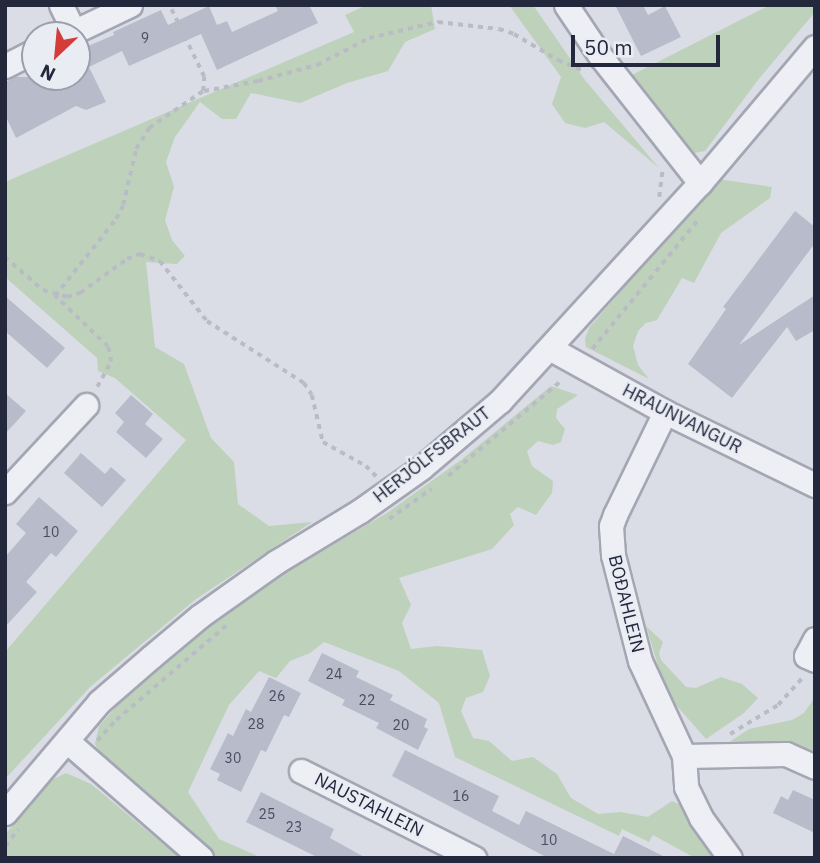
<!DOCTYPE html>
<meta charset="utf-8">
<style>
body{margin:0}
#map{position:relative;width:820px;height:863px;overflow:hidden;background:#dbdde6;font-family:"IBM Plex Sans",sans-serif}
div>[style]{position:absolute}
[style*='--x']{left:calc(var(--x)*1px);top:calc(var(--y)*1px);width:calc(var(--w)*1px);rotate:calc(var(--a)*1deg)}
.green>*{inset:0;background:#bdd1bb}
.building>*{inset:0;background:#b8bbc9}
.path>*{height:3.5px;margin-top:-1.75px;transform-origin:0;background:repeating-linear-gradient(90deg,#b9bbc5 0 5px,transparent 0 10px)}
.roads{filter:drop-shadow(2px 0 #a4a7b3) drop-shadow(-2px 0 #a4a7b3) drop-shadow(0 2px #a4a7b3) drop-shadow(0 -2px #a4a7b3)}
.minor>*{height:23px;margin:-11.5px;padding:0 11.5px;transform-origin:11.5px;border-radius:11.5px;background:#eeeff5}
span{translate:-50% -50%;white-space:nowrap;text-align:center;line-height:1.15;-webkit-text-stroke:5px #eaecf4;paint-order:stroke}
.number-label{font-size:14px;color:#494d60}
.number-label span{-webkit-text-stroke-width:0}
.street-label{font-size:18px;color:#24283d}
.frame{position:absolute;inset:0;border:7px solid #24283d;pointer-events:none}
.north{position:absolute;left:21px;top:21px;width:70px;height:70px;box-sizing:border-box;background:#eaecf4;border:2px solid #9b9eab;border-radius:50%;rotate:206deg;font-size:19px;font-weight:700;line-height:28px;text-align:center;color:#24283d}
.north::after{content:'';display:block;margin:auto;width:24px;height:32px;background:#d43d37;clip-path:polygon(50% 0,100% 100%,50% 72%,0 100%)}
.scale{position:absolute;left:571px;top:35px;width:149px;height:32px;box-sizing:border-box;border:4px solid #24283d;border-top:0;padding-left:9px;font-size:21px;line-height:24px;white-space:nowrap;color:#24283d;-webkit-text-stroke:5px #eaecf4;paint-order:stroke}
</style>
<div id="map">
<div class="green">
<div style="clip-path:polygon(367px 5px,431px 5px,435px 29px,405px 42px,388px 71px,347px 83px,300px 103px,251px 93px,236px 119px,222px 119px,200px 102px,175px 137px,166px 162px,174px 187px,165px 220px,172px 240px,185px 256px,177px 264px,146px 262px,155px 347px,184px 364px,211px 438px,234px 462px,238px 504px,269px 526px,312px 522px,196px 599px,90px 687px,5px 779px,5px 652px,186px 440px,115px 378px,98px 371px,97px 358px,5px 277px,5px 182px,354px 32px,345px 15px)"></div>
<div style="clip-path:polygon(509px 5px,533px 5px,585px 80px,659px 168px,604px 122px,585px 128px,565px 123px,552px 104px,561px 77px)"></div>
<div style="clip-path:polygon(770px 5px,815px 5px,815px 12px,758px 80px,705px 151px,694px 153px,687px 148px,632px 75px)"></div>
<div style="clip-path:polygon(718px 179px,772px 187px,770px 198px,721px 233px,694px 283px,682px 278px,657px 320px,646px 323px,638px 331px,633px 346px,638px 365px,649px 379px,586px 347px,585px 339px,589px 328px)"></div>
<div style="clip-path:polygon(551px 386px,578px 395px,557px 409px,556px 418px,565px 429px,561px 442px,553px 445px,538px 441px,527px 451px,532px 466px,553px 481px,552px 493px,536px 515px,518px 507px,510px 514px,514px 525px,492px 549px,399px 578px,411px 605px,402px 623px,411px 649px,437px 646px,482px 650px,490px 676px,483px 692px,466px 698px,461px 711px,473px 738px,489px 741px,512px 761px,533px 757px,557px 774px,571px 798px,598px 814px,621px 812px,648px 817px,672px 801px,681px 805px,703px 842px,717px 858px,695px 858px,653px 835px,649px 842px,622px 829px,619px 836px,455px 757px,439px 703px,399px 671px,324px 642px,310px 653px,290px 661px,276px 678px,259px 671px,229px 705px,188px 792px,219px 839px,262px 858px,218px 858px,105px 764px,95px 744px,99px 726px,140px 680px,185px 640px,280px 576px,387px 513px,461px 460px)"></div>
<div style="clip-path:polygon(646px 626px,663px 642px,659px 653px,661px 660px,686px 687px,696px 688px,721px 677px,742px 684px,758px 698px,744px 713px,706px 739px,667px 695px)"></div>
<div style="clip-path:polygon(815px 697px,815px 751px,783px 742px,733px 746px,728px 743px,749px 729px,792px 720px,804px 713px)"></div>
<div style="clip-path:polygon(66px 773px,91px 784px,180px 858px,5px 858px,5px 835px,47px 782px)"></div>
</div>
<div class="building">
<div style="clip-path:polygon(275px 5px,309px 5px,318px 23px,217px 70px,201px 34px,129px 66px,122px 51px,89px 67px,106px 102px,86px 110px,76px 106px,16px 138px,5px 115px,5px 82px,16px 77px,77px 77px,77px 46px,81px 49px,114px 35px,113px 32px,161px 10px,168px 25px,209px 6px,217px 25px,227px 21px,232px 32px,278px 11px)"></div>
<div style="clip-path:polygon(615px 5px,643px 5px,648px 15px,665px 6px,681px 37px,641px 56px)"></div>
<div style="clip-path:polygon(795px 211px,815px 227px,815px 243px,739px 345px,815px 295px,815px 330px,796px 341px,787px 327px,732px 398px,688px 364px,726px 309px,723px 307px)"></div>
<div style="clip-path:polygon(5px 296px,65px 348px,47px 368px,5px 331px)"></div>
<div style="clip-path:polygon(5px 393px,26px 411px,5px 434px)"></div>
<div style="clip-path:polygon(131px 395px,153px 414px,145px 424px,163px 439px,146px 458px,116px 432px,124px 422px,115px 413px)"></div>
<div style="clip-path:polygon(81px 453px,105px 474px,111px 467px,126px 480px,102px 507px,64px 473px)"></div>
<div style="clip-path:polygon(39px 497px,78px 531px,56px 557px,51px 553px,26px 582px,37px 592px,5px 627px,5px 557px,26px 533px,16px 524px)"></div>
<div style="clip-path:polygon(322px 653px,359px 671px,356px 677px,393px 695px,390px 700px,427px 719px,424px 727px,428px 729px,418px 750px,376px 728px,379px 723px,342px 705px,345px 700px,308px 681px)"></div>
<div style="clip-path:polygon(269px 677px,301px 693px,289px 717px,284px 715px,266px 752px,261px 750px,241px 792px,217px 780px,220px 774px,210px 769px,228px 733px,233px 736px,246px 709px,251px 712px)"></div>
<div style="clip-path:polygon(405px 750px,499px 796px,492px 811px,519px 825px,526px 811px,614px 854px,623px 836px,667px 858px,548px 858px,392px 776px)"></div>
<div style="clip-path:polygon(793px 790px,815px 800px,815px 833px,773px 813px,781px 796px,788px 800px)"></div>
<div style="clip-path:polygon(261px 792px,334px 829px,330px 838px,366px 858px,319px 858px,246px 822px)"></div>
</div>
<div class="path">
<div style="--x:204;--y:91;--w:55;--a:-10.5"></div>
<div style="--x:258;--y:81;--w:61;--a:-15.2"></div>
<div style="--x:317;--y:65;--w:59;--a:-27.4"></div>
<div style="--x:369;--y:38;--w:71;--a:-13.1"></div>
<div style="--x:438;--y:22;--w:61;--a:6.5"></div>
<div style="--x:499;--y:29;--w:16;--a:18"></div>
<div style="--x:514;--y:34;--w:51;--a:30.6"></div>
<div style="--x:558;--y:60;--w:30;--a:23"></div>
<div style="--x:659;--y:197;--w:26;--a:-83"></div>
<div style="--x:5;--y:257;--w:50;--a:41"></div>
<div style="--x:43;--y:290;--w:25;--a:16"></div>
<div style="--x:67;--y:297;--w:14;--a:-17"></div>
<div style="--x:80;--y:293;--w:58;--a:-35.9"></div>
<div style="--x:127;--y:259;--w:14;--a:-21"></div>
<div style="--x:140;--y:254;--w:21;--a:19"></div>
<div style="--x:160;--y:261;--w:76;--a:51.9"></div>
<div style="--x:207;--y:321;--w:115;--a:32.6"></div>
<div style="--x:304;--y:383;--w:14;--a:56"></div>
<div style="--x:312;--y:395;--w:48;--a:76.8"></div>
<div style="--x:323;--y:442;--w:49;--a:29.2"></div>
<div style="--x:366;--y:466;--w:16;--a:45"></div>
<div style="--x:592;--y:349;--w:167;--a:-50.6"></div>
<div style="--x:97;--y:387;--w:29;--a:-61"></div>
<div style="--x:111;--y:362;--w:15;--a:-101"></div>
<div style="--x:108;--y:347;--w:74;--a:-136.1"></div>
<div style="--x:55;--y:296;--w:98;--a:-51.6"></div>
<div style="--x:116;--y:219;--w:16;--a:-63"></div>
<div style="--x:123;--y:205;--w:57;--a:-76.9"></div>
<div style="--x:136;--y:149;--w:25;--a:-58"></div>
<div style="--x:149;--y:128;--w:65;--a:-34.4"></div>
<div style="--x:203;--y:91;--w:14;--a:-86"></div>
<div style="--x:204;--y:77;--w:80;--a:-115.9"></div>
<div style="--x:448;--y:476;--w:149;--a:-40.1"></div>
<div style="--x:389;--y:519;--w:52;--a:-35.5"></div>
<div style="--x:730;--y:734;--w:56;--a:-31.1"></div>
<div style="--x:778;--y:705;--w:38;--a:-48"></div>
<div style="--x:97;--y:741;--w:28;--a:-48"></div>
<div style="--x:116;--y:720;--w:146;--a:-40.6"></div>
<div style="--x:5;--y:846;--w:21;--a:-51"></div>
</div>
<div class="roads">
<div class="minor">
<div style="--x:61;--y:5;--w:30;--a:64"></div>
<div style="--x:566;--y:5;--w:63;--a:56.1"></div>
<div style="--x:601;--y:57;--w:160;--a:51.8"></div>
<div style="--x:67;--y:35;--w:70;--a:-25.5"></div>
<div style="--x:5;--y:66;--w:34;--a:-27"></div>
<div style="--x:551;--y:349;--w:130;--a:28.9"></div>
<div style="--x:665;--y:412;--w:167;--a:26"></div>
<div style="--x:665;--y:412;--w:114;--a:115.9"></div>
<div style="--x:615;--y:515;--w:12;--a:110"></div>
<div style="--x:611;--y:526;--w:29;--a:86"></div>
<div style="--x:613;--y:555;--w:109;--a:75.7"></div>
<div style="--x:640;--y:661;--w:105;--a:65.1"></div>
<div style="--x:684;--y:756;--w:31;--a:86"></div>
<div style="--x:686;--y:787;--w:34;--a:64"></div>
<div style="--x:701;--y:818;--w:49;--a:54.1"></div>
<div style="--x:5;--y:492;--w:119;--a:-47"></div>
<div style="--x:815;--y:639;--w:19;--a:118"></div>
<div style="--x:806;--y:656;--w:10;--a:24"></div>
<div style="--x:67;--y:741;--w:178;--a:41.1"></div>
<div style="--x:684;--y:756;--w:102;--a:-1.1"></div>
<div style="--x:786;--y:754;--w:32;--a:24"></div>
<div style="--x:301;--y:771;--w:194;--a:26.7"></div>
<div style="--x:5;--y:813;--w:145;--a:-49.7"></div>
<div style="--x:99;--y:702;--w:69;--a:-40.9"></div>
<div style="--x:151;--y:657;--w:64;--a:-39.9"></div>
<div style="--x:200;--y:616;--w:93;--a:-35.4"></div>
<div style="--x:276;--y:562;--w:98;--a:-31.3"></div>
<div style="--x:360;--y:511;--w:75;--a:-35.2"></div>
<div style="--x:421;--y:468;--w:104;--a:-40.3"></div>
<div style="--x:500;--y:401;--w:296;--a:-47.5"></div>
<div style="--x:700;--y:183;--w:178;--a:-49.8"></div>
</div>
</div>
<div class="number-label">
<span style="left:145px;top:38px">9</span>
<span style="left:51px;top:532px">10</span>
<span style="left:334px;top:674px">24</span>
<span style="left:277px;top:696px">26</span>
<span style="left:367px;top:700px">22</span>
<span style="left:256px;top:724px">28</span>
<span style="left:401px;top:725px">20</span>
<span style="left:233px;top:758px">30</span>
<span style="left:461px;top:796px">16</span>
<span style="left:267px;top:814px">25</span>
<span style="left:294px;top:827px">23</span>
<span style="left:549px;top:840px">10</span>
</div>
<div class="street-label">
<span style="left:682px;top:419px;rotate:27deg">HRAUNVANGUR</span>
<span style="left:432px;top:455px;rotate:-38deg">HERJÓLFSBRAUT</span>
<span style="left:626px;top:604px;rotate:76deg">BOÐAHLEIN</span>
<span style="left:369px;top:805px;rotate:27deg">NAUSTAHLEIN</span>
</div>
<div class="frame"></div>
<div class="north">N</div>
<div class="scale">50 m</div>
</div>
